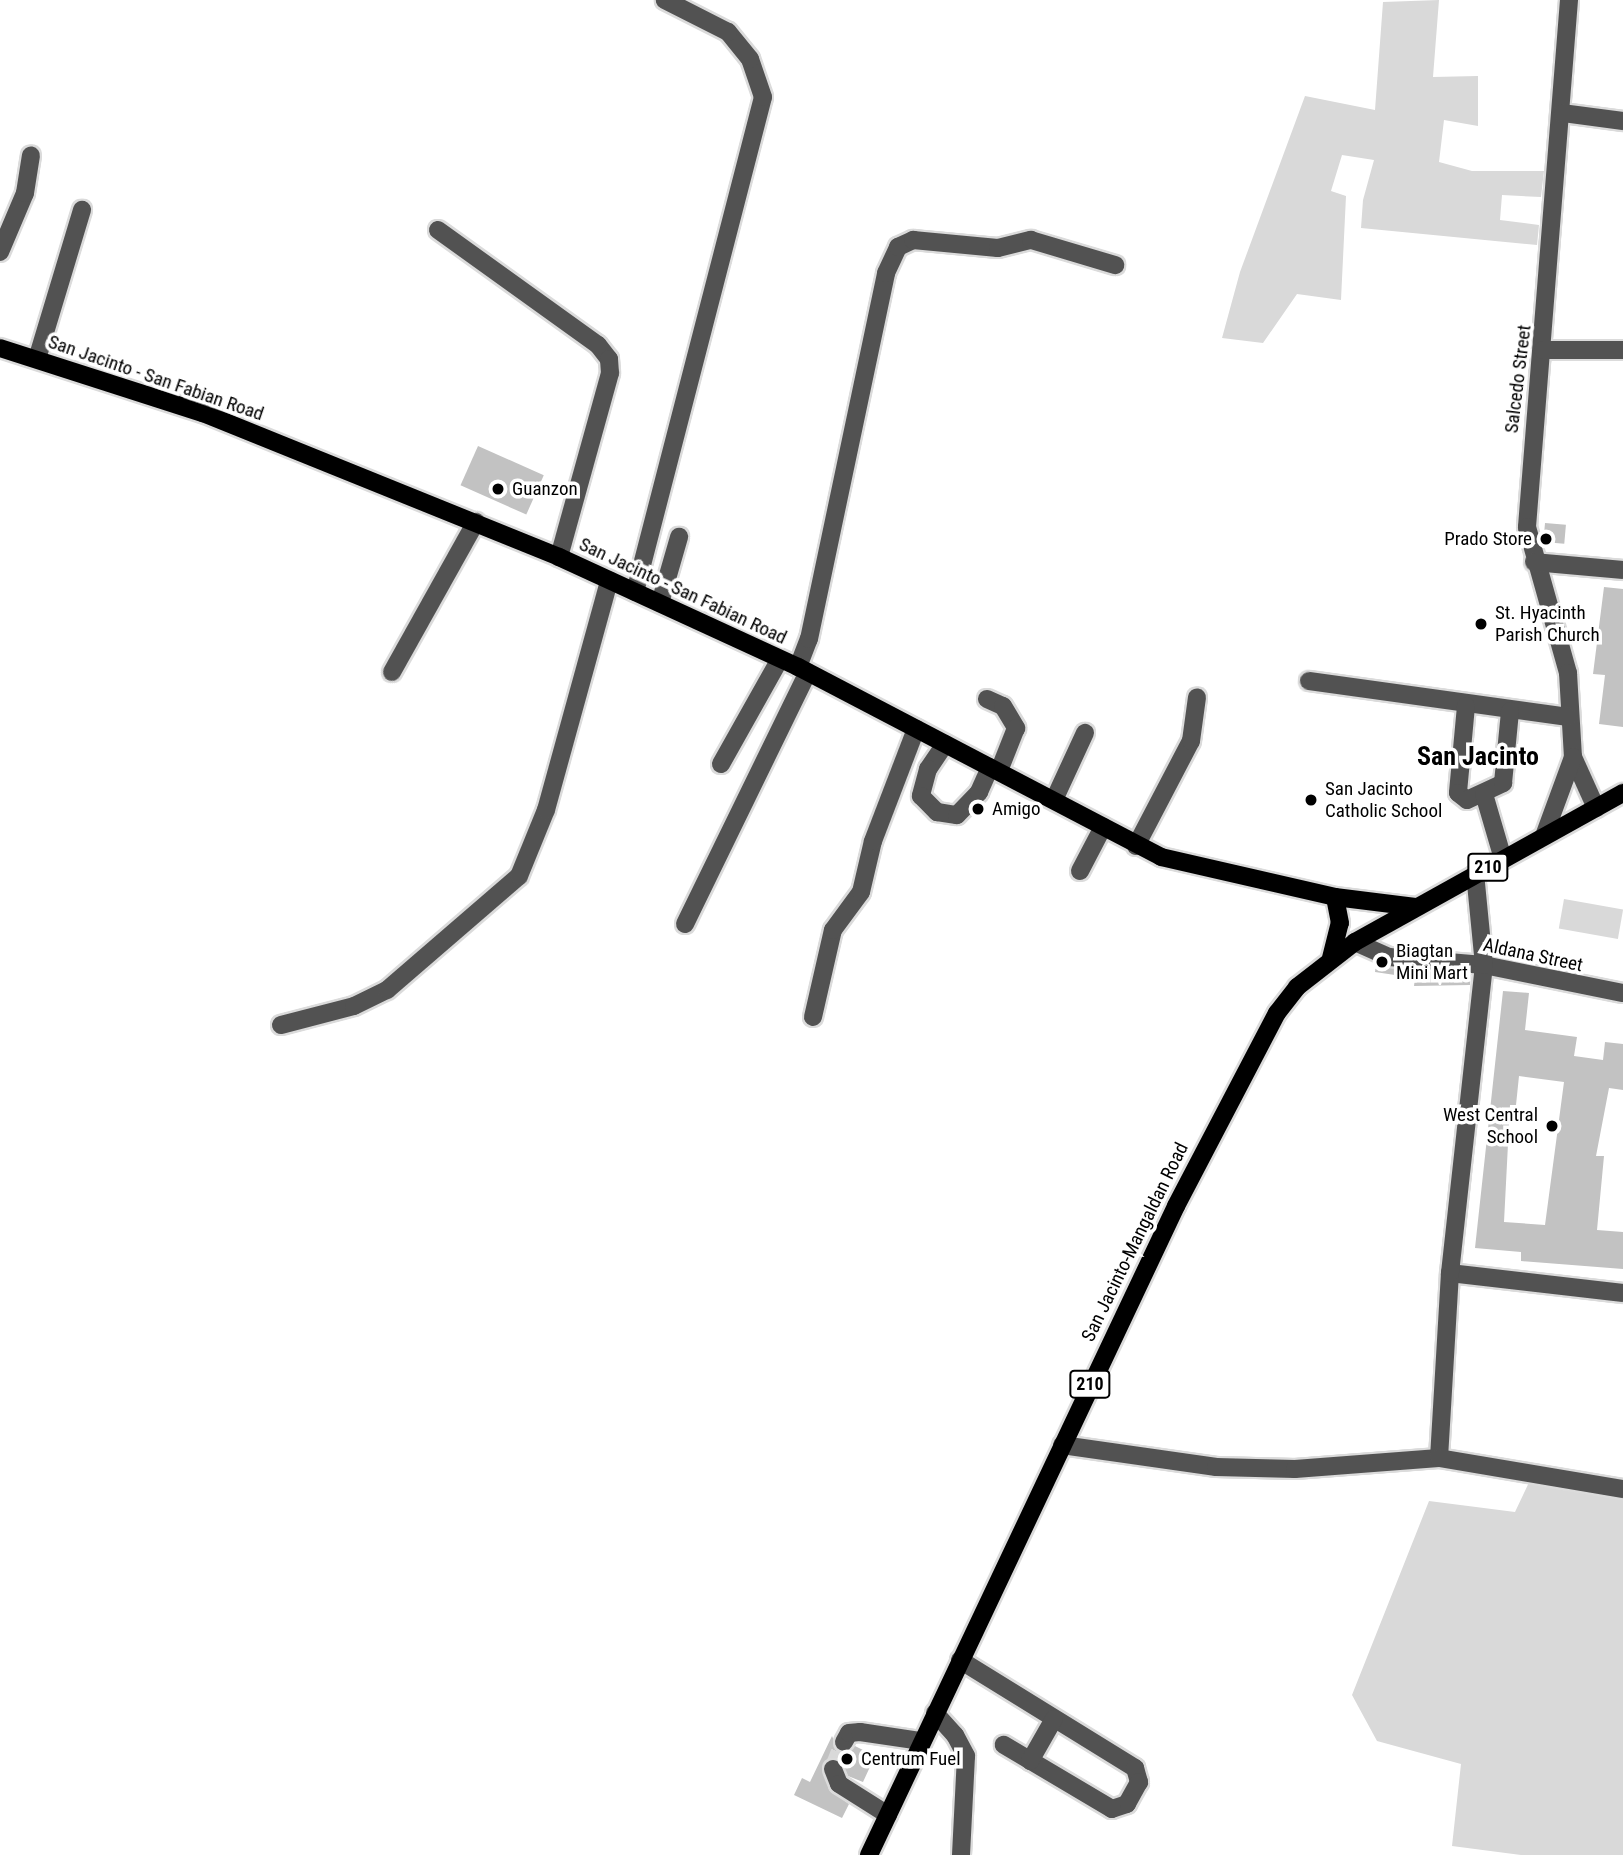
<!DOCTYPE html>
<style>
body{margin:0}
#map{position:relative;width:1623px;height:1855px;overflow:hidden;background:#fff;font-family:"Roboto Condensed",sans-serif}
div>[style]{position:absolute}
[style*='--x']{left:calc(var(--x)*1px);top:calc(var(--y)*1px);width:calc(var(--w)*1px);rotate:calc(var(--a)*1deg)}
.green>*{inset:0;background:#d9d9d9;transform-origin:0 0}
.building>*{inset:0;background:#c2c2c2;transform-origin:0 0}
.minor-tunnel>*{height:18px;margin-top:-9px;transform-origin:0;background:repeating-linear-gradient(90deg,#d9d9d9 0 18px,transparent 0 27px)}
.roads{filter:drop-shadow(2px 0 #dbdbdb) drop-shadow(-2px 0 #dbdbdb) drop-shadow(0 2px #dbdbdb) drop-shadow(0 -2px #dbdbdb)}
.minor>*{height:18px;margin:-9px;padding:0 9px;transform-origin:9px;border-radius:9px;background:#525252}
.major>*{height:18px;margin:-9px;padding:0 9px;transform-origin:9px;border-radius:9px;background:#000}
.dots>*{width:19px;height:19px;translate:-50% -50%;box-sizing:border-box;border:4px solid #fff;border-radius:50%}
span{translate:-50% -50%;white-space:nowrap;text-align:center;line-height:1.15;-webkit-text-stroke:7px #fff;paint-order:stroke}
.shield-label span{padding:2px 5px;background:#fff;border:2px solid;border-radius:5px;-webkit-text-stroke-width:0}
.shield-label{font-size:18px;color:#000;font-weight:700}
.street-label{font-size:19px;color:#000}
.poi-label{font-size:19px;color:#000}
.left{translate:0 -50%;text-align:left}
.right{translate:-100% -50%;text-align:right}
.district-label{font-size:26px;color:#000;font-weight:700}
</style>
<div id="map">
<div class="green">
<div style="clip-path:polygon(1439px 0,1433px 77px,1478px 76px,1478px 126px,1444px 120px,1439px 162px,1472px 171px,1544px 171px,1541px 197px,1502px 195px,1500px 220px,1539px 225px,1537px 245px,1361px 228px,1363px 200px,1374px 160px,1342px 155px,1331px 191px,1346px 196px,1341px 300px,1297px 294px,1263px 343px,1222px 338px,1240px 272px,1305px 96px,1375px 110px,1383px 2px)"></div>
<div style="left:1564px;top:899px;width:60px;height:30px;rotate:10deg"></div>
<div style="clip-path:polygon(1532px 1476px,1623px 1491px,1623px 1855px,1521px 1855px,1452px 1846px,1461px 1764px,1377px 1741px,1352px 1695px,1429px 1501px,1515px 1512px)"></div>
</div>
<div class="building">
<div style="left:478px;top:446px;width:72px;height:43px;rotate:24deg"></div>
<div style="left:1545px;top:523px;width:21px;height:19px;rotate:5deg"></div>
<div style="clip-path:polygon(1604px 587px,1623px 589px,1623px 727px,1599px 724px,1605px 675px,1593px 674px)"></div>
<div style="clip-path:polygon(1376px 964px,1471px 975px,1470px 985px,1414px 986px,1415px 978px,1375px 972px)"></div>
<div style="clip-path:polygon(evenodd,1503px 991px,1529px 993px,1525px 1030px,1577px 1037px,1574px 1056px,1603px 1060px,1605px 1042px,1623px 1044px,1623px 1090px,1609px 1088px,1596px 1156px,1604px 1156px,1597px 1230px,1623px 1232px,1623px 1269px,1521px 1261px,1521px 1252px,1475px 1248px,1503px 991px,1519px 1076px,1564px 1082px,1545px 1225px,1504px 1222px,1510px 1105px,1516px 1105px,1519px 1076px)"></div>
<div style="clip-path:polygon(832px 1736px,839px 1752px,855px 1746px,875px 1756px,863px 1782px,848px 1776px,839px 1760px,824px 1763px,829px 1789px,849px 1804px,842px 1818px,794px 1795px,802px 1778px,810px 1782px)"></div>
</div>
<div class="minor-tunnel">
<div style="--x:833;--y:1769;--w:29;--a:-68"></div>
</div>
<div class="roads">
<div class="minor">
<div style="--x:1569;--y:0;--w:529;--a:94.56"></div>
<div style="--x:1527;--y:527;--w:152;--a:74.3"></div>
<div style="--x:1568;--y:673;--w:84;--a:86.6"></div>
<div style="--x:1573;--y:757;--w:56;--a:65.7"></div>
<div style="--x:1563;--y:113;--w:61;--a:7.6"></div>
<div style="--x:438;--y:230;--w:197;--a:35.7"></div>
<div style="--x:598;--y:345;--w:18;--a:52"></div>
<div style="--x:609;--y:359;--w:14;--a:86"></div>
<div style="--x:610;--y:373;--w:191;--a:105.5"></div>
<div style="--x:0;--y:252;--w:64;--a:-67"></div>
<div style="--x:25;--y:193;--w:38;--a:-81"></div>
<div style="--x:1543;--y:350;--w:80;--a:0"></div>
<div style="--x:37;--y:359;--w:156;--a:-73.2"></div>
<div style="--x:1534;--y:562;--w:89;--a:5.1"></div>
<div style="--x:635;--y:592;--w:511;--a:-75.5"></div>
<div style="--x:763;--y:97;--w:40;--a:-108.9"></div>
<div style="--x:750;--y:59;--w:35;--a:-129"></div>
<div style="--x:728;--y:32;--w:71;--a:-153.1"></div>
<div style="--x:660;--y:603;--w:69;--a:-73.9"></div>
<div style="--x:798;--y:667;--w:30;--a:-69"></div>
<div style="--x:809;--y:639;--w:374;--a:-78.1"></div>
<div style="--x:886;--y:273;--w:29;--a:-65"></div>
<div style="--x:898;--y:247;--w:17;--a:-25"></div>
<div style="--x:913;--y:240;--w:85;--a:5.4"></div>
<div style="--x:998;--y:248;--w:34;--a:-14"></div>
<div style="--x:1031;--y:240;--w:88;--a:16.6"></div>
<div style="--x:392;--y:672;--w:172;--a:-60.8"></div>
<div style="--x:1309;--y:681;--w:262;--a:7.9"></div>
<div style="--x:987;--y:699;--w:17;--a:24"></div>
<div style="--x:1003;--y:706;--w:26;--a:59"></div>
<div style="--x:1016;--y:728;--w:46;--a:111.6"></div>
<div style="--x:1466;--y:706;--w:87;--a:95.3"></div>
<div style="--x:1458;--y:793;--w:11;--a:38"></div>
<div style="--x:1467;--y:800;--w:40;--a:-25"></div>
<div style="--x:1503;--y:783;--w:72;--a:-84.4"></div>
<div style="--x:945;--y:744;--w:30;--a:124"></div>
<div style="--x:928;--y:769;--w:28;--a:105"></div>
<div style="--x:921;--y:796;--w:23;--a:45"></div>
<div style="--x:937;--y:812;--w:20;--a:9"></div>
<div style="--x:957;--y:815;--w:32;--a:-46"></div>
<div style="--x:979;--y:792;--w:27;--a:-66"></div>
<div style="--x:721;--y:764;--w:120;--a:-60.7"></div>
<div style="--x:1484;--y:794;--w:68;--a:73.7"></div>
<div style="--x:1054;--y:800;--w:74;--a:-65.2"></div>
<div style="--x:1544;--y:836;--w:84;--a:-69.8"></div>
<div style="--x:1136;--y:846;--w:119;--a:-62.4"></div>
<div style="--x:1191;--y:741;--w:44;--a:-82.2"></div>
<div style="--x:1080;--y:871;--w:50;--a:-62.4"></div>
<div style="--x:685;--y:924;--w:280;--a:-64"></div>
<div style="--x:1355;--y:942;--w:37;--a:24"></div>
<div style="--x:1389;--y:957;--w:95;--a:4.8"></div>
<div style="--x:1484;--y:965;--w:142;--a:11.4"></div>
<div style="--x:813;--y:1017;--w:89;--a:-77.1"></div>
<div style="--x:833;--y:930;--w:47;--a:-53.6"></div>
<div style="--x:861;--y:892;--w:52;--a:-76.8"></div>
<div style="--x:873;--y:841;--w:120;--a:-69"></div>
<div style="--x:281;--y:1025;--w:75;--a:-14.6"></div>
<div style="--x:354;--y:1006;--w:37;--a:-26"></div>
<div style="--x:387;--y:990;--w:174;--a:-40.8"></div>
<div style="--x:519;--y:876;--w:71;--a:-67.8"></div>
<div style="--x:546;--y:810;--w:238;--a:-74.6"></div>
<div style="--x:1450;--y:1273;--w:174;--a:6.6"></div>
<div style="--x:1062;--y:1445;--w:156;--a:8.1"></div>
<div style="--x:1216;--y:1467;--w:79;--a:1.5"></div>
<div style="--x:1295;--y:1469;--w:144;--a:-4.4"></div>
<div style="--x:1439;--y:1458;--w:185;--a:-86.6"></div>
<div style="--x:1450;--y:1273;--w:310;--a:-83.7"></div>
<div style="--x:1484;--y:965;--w:91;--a:-95.6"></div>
<div style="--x:1439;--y:1458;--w:187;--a:9.6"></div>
<div style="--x:960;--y:1660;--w:206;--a:31.7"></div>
<div style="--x:1135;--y:1768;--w:15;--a:74"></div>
<div style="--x:1139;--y:1782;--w:25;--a:119"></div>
<div style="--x:1127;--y:1804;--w:16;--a:162"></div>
<div style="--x:1112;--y:1809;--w:126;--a:-149.3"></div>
<div style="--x:935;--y:1713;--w:30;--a:48"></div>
<div style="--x:955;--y:1735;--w:24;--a:62"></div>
<div style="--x:966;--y:1756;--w:99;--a:92.9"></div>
<div style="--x:844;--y:1742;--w:10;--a:-61"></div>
<div style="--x:849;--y:1733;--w:11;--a:-5"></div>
<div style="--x:860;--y:1732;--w:62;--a:8.4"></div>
<div style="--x:1030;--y:1761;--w:48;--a:-60.3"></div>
<div style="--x:833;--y:1769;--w:16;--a:68"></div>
<div style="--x:839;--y:1784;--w:58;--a:32.3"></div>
</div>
<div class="major">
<div style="--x:0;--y:348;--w:213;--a:17.8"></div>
<div style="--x:203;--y:413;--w:384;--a:22"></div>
<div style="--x:559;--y:557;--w:263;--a:24.7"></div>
<div style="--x:798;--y:667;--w:410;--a:27.6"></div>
<div style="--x:1161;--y:857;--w:179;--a:12.9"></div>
<div style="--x:1335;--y:897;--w:81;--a:7.1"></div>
<div style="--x:1331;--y:958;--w:36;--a:-76"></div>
<div style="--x:1340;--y:923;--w:26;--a:-101"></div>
<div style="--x:869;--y:1855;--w:718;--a:-64.68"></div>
<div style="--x:1176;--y:1206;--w:218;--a:-62.4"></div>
<div style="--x:1277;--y:1013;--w:33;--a:-52"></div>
<div style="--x:1297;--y:987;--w:73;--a:-37.8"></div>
<div style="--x:1355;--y:942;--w:307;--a:-29.1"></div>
</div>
</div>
<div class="dots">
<div style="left:498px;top:489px;background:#000"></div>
<div style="left:1546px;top:539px;background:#000"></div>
<div style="left:1481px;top:624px;background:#000"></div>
<div style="left:1311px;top:800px;background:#000"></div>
<div style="left:978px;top:809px;background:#000"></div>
<div style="left:1382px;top:962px;background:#000"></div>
<div style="left:1552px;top:1126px;background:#000"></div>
<div style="left:847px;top:1759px;background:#000"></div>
</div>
<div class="shield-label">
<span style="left:1488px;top:867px">210</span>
<span style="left:1090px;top:1384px">210</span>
</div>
<div class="street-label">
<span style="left:156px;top:378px;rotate:19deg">San Jacinto - San Fabian Road</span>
<span style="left:1518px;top:379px;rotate:-83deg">Salcedo Street</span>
<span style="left:683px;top:591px;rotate:25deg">San Jacinto - San Fabian Road</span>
<span style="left:1533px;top:955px;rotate:12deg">Aldana Street</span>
<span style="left:1135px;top:1242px;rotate:-64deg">San Jacinto-Mangaldan Road</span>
</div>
<div class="poi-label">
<span class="left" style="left:512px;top:489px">Guanzon</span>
<span class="right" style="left:1532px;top:539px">Prado Store</span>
<span class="left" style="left:1495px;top:624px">St. Hyacinth<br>Parish Church</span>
<span class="left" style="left:1325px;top:800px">San Jacinto<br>Catholic School</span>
<span class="left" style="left:992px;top:809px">Amigo</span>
<span class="left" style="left:1396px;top:962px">Biagtan<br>Mini Mart</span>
<span class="right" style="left:1538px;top:1126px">West Central<br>School</span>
<span class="left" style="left:861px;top:1759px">Centrum Fuel</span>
</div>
<div class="district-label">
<span style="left:1478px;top:757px">San Jacinto</span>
</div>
</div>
